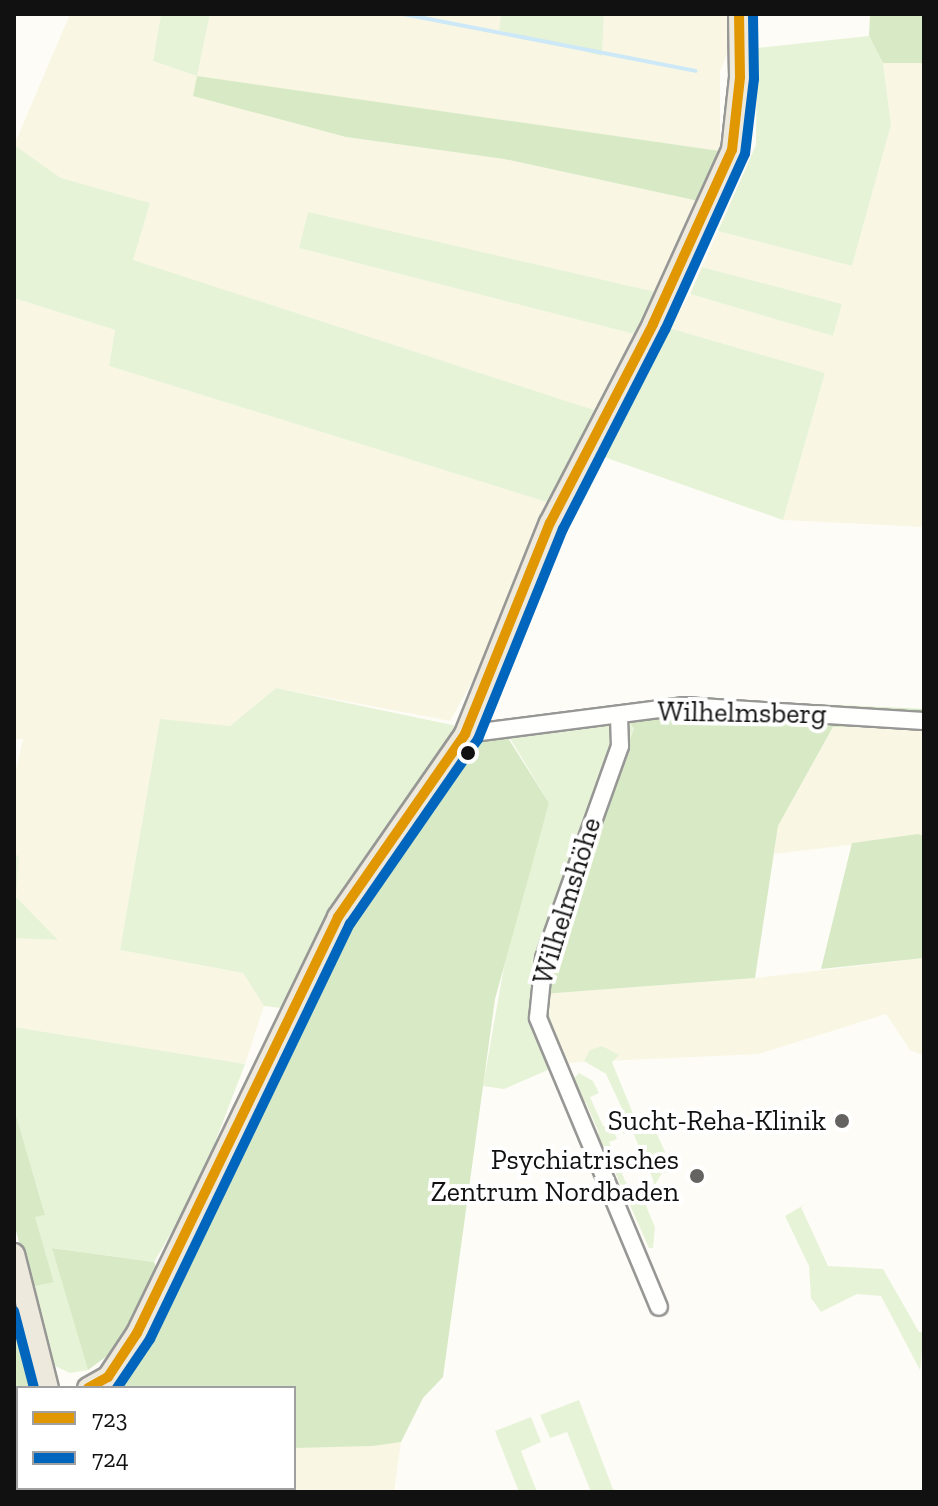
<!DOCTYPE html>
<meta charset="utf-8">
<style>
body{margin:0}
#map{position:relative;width:938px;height:1506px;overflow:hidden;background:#fdfcf7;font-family:"Zilla Slab",serif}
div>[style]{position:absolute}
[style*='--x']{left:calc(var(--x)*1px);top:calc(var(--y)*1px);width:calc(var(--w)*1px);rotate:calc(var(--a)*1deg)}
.farmland>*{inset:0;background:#f9f7e4}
.green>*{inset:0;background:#e7f3d7}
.forest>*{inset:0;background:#d8eac5}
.stream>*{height:4px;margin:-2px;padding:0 2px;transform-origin:2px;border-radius:2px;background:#cde8f7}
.roads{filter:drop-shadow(2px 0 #979795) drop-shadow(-2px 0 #979795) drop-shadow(0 2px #979795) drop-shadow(0 -2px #979795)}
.minor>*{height:16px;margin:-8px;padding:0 8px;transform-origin:8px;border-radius:8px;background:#fffffe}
.major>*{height:20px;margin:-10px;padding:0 10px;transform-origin:10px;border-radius:10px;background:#ede9dc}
.bus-1>*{height:10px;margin:-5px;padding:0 5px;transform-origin:5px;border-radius:5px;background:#e09702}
.bus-2>*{height:10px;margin:-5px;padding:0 5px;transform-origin:5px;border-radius:5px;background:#0065bd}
.dots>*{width:22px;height:22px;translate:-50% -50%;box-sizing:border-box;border:4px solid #fff;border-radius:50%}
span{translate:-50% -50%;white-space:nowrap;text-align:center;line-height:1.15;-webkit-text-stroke:8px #fff;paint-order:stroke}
.street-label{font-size:28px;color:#111}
.poi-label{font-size:28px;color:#111}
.right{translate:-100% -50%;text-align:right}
.frame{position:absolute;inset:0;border:16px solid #111;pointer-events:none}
.legend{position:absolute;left:16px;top:1386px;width:280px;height:104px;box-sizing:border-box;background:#fff;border:2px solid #a0a0a0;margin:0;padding:10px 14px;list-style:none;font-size:24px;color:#111}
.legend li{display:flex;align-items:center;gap:16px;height:40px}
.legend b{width:40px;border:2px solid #a0a0a0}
</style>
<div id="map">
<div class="farmland">
<div style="clip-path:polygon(70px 14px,161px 14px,153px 61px,197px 76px,210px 14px,501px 14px,499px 29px,602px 55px,604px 14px,731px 14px,732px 41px,720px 72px,720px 151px,197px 77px,346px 137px,504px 159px,703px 202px,656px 292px,308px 213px,299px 248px,634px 334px,594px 410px,132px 260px,150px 203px,61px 178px,14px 145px)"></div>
<div style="clip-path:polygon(883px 63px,924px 63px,924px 527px,783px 520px,825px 373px,669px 328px,690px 294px,833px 336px,842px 304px,702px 267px,718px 231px,852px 266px,891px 125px)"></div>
<div style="clip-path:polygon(14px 298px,115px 330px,109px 366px,550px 503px,473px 680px,450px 721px,276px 688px,230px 726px,160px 720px,120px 950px,243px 973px,264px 1006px,245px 1064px,14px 1027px,14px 938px,57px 940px,16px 897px,14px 779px,23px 739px,14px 739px)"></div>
<div style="clip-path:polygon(834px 726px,924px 727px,924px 836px,774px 854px,778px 826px)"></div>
<div style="clip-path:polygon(924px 958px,924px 1056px,910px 1050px,886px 1014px,759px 1054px,564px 1063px,543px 994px,755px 978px)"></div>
<div style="clip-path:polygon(401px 1442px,394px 1492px,113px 1488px,294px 1488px,294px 1448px)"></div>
</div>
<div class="green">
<div style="clip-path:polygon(161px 14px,210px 14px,197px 76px,153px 61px)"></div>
<div style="clip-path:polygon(501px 14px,604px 14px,602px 56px,499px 30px)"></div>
<div style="clip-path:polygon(869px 36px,883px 63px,891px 125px,852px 266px,718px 231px,756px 145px,757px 48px)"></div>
<div style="clip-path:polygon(14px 145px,61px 178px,150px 203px,133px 260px,594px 410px,550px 503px,109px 366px,115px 330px,14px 298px)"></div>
<div style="clip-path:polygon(308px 212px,656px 292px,634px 334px,299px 248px)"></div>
<div style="clip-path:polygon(702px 267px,842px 304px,833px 336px,690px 294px)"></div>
<div style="clip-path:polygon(669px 328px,825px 373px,783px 520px,604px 457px)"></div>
<div style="clip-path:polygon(276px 688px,457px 726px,360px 865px,281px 1008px,264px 1006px,243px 973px,120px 950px,160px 719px,230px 726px)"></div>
<div style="clip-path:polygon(618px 709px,634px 727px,552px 948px,543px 993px,564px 1063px,504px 1089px,483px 1086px,510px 932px,549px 803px,502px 725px)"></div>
<div style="clip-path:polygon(14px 854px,19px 856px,16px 897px,58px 940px,14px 938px)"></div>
<div style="clip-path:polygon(14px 1027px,245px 1064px,198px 1187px,154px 1262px,53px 1248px,88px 1370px,70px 1373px,49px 1363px,31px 1287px,54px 1281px,34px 1216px,45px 1215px,14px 1108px)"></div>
<div style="clip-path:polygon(602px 1046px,619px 1055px,612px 1062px,640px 1131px,654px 1128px,674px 1171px,662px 1173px,650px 1193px,654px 1182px,632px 1130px,623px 1134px,626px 1117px,606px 1074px,584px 1061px,590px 1050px)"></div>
<div style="clip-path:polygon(579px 1073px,593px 1081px,599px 1093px,590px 1097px,603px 1126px,614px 1132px,617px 1139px,609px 1142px,626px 1183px,639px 1190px,620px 1184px,606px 1149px,594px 1146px,591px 1137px,599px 1133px,586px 1103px,575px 1101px,570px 1082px)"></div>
<div style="clip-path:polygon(625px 1194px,643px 1199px,655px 1227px,653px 1248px,649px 1248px)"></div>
<div style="clip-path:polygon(807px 1203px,801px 1207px,828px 1266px,883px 1269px,919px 1332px,924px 1332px,920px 1370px,881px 1296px,857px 1294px,821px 1312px,811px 1298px,809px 1266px,785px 1216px)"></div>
<div style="clip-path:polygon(579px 1400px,614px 1492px,591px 1492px,567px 1432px,550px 1438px,540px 1415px)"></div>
<div style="clip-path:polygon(531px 1417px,541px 1442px,521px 1451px,537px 1492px,519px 1492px,495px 1431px)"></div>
</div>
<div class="forest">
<div style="clip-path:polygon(870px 14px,924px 14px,924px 63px,883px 63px,869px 36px)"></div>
<div style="clip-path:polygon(197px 76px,720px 151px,703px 202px,504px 159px,346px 137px,193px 96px)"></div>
<div style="clip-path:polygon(678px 698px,924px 709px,924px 727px,833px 727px,778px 826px,755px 978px,543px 994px,552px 948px,634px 728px,618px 709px)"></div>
<div style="clip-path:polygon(508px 738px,549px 803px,495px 999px,443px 1377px,423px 1398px,401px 1442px,373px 1446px,294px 1448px,294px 1388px,123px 1388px,284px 1051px,355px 916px,478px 739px)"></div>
<div style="clip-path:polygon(918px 834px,924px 836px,924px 958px,821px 969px,852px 843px)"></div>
<div style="clip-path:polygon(14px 1108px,45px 1215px,35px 1217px,54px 1282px,31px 1287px,14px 1223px)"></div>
<div style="clip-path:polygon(52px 1248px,154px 1262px,157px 1270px,132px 1317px,107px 1356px,88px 1370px)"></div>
<div style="clip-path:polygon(14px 1289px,39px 1388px,18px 1388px,14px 1441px)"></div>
</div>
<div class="stream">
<div style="--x:403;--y:14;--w:298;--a:11"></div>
</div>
<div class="roads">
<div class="minor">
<div style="--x:619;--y:717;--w:29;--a:88"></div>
<div style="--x:620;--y:746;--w:225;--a:109.7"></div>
<div style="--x:544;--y:958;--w:60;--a:95.7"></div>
<div style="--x:538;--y:1018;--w:313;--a:67.3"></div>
<div style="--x:465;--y:734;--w:221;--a:-7.3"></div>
<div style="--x:684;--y:706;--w:240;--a:3.6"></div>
</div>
<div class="major">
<div style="--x:14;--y:1254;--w:138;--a:75.8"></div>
<div style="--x:88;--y:1388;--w:23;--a:-29"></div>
<div style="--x:108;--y:1377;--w:53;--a:-56.6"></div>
<div style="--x:137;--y:1333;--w:462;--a:-64.2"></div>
<div style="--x:338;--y:917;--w:223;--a:-55.2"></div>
<div style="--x:465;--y:734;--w:227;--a:-68.1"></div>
<div style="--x:550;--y:523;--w:224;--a:-62.6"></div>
<div style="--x:653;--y:324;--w:191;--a:-65.6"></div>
<div style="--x:732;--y:150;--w:73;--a:-83.7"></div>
<div style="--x:740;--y:77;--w:63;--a:-90.9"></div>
<div style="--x:69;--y:1488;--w:4;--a:76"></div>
</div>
</div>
<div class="bus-1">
<div style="--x:88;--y:1388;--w:23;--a:-29"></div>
<div style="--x:108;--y:1377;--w:53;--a:-56.6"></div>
<div style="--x:137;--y:1333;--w:462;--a:-64.2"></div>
<div style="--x:338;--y:917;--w:223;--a:-55.2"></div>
<div style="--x:465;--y:734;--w:227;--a:-68.1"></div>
<div style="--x:550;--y:523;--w:224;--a:-62.6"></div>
<div style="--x:653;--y:324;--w:191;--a:-65.6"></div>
<div style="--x:732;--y:150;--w:73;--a:-83.7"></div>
<div style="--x:740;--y:77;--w:63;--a:-90.9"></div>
</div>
<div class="bus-2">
<div style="--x:14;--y:1311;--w:80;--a:75.4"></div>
<div style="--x:117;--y:1388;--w:59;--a:-56"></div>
<div style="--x:150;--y:1339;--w:461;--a:-64.3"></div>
<div style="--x:350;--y:924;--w:225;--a:-55.3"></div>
<div style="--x:478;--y:739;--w:227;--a:-68"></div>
<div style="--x:563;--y:529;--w:224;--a:-62.9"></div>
<div style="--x:665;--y:330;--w:193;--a:-65.6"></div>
<div style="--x:745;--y:154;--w:76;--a:-83.2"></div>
<div style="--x:754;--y:79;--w:65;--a:-90.9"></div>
</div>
<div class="dots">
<div style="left:468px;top:753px;background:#111"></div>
<div style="left:842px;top:1121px;background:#646362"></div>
<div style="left:697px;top:1176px;background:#646362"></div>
</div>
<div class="street-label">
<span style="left:742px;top:713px;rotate:1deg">Wilhelmsberg</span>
<span style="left:567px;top:901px;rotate:-73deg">Wilhelmshöhe</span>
</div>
<div class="poi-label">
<span class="right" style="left:826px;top:1121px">Sucht-Reha-Klinik</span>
<span class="right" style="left:679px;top:1176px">Psychiatrisches<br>Zentrum Nordbaden</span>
</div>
<div class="frame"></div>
<ul class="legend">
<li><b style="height:10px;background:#e09702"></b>723</li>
<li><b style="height:10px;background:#0065bd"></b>724</li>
</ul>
</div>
